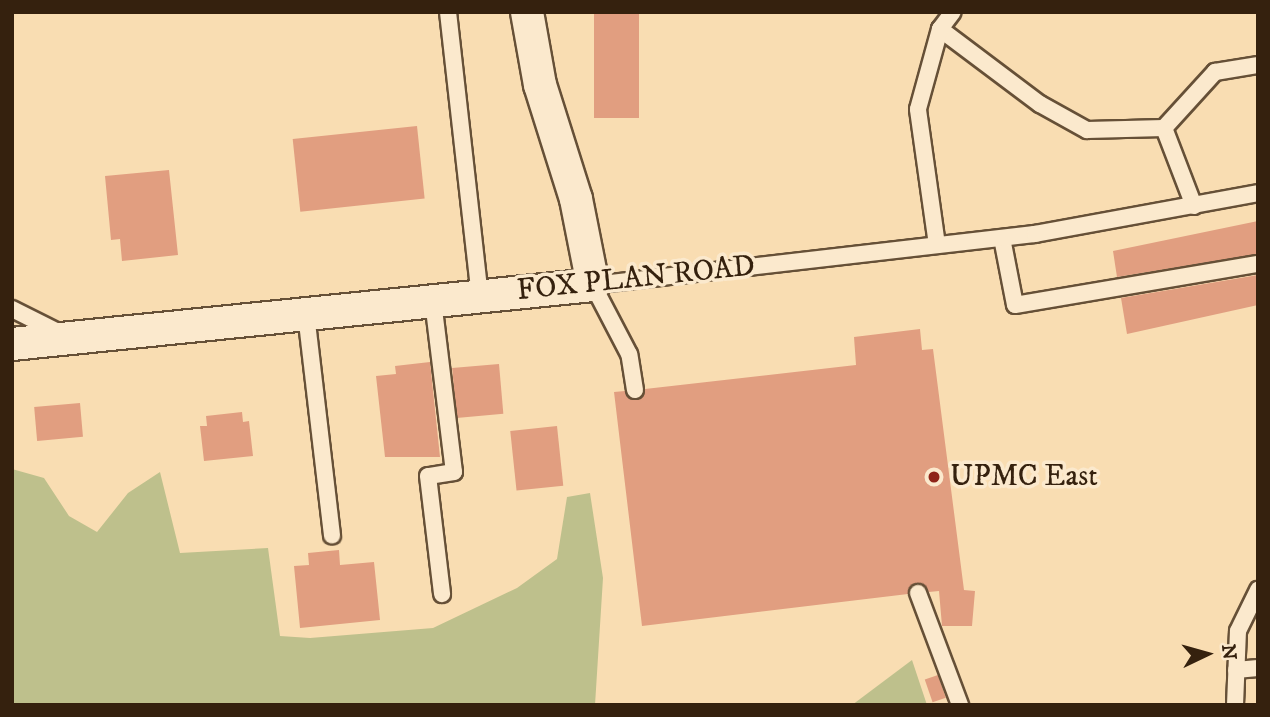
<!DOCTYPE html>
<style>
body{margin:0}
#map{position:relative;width:1270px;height:717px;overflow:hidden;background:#f9ddb2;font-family:"IM FELL DW Pica",serif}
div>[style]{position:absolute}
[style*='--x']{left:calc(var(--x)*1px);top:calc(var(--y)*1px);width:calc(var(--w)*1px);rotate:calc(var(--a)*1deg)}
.green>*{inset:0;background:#bec08c}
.building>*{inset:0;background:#e19e80;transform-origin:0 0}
.roads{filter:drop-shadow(2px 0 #665037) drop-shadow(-2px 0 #665037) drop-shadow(0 2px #665037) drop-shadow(0 -2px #665037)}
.service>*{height:16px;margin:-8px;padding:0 8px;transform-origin:8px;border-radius:8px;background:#fbe9cd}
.minor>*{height:32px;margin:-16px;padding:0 16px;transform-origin:16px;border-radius:16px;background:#fbe9cd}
.dots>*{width:19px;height:19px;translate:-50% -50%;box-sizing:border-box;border:4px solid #fbe9cd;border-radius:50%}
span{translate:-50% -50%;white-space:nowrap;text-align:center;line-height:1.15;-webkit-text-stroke:7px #fbe9cd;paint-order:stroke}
.street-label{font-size:30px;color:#35210e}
.poi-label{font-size:30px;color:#35210e}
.left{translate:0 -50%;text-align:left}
.frame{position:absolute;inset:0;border:14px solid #35210e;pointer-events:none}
.north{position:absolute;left:1172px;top:619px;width:70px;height:70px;-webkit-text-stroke:5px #fbe9cd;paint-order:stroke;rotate:85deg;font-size:19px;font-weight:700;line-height:28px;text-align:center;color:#35210e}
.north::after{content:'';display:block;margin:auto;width:24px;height:32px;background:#35210e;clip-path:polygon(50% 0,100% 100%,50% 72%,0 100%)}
</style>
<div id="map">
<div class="green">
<div style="clip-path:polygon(12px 469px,44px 478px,69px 516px,97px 532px,128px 493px,160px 472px,180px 553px,268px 548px,280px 636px,310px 638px,433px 628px,517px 588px,557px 559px,567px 497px,590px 493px,603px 578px,595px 705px,12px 705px)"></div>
<div style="clip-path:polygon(912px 660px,927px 705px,852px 705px)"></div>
</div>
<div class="building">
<div style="left:594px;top:12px;width:45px;height:106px"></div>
<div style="left:417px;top:126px;width:73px;height:125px;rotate:84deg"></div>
<div style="clip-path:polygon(169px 170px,178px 255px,122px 261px,120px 239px,111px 240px,105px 176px)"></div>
<div style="clip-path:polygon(1258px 221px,1258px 254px,1117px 277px,1113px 251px)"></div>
<div style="clip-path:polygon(1258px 275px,1258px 305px,1127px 334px,1121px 298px)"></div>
<div style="clip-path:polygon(920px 329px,922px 350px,933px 349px,964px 590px,975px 591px,972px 626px,942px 626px,939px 591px,929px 592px,919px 583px,908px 594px,642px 626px,614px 392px,625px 391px,636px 400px,645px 389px,856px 365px,854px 337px)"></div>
<div style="clip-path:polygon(430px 362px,440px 457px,385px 457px,376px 376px,396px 374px,395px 366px)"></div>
<div style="left:499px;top:364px;width:50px;height:47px;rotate:85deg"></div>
<div style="left:80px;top:403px;width:34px;height:46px;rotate:85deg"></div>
<div style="clip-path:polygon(242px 412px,243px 422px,249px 421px,253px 456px,204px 461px,200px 426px,207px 426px,206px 416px)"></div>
<div style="left:557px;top:426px;width:60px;height:47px;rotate:84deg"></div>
<div style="clip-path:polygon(339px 550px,340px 565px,374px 562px,380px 620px,300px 628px,294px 566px,309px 565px,308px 553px)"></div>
<div style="left:938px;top:675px;width:24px;height:14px;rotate:71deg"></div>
</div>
<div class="roads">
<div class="service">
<div style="--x:448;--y:12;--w:287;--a:83.6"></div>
<div style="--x:940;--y:29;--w:125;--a:36.9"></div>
<div style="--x:1040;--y:104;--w:54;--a:29"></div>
<div style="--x:1087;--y:130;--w:77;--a:-1.5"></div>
<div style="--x:1194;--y:206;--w:84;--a:-111"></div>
<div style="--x:1164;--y:128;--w:76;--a:-47.7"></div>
<div style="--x:1215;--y:72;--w:44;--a:-9.2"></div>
<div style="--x:1002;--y:238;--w:68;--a:79"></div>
<div style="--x:1015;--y:305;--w:246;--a:-9.6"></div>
<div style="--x:937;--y:245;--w:137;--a:-98"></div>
<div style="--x:918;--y:109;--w:83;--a:-74.6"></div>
<div style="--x:940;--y:29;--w:21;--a:-53"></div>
<div style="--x:433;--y:301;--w:172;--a:83"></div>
<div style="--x:454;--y:472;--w:26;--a:171"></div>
<div style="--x:428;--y:476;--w:119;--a:83.2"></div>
<div style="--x:12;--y:309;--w:56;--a:26.6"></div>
<div style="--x:306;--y:314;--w:223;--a:83.3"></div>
<div style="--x:635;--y:390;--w:36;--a:-99"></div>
<div style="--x:629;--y:354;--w:78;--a:-117.6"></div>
<div style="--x:593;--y:285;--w:445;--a:-6.6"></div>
<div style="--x:1035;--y:234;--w:227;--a:-10.4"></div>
<div style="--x:918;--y:593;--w:120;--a:69.4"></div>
<div style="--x:1236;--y:670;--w:22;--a:-5"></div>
<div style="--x:1235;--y:705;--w:74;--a:-87.7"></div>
<div style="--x:1238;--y:631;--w:46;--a:-64"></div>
</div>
<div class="minor">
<div style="--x:12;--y:344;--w:584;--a:-5.8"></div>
<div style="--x:593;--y:285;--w:88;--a:-101.2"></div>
<div style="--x:576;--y:199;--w:120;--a:-107.5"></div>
<div style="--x:540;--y:85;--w:74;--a:-100.1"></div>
</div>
</div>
<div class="dots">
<div style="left:934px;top:477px;background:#8f2418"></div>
</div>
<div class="street-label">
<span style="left:636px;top:279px;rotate:-6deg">FOX PLAN ROAD</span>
</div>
<div class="poi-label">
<span class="left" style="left:950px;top:477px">UPMC East</span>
</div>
<div class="frame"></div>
<div class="north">N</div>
</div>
